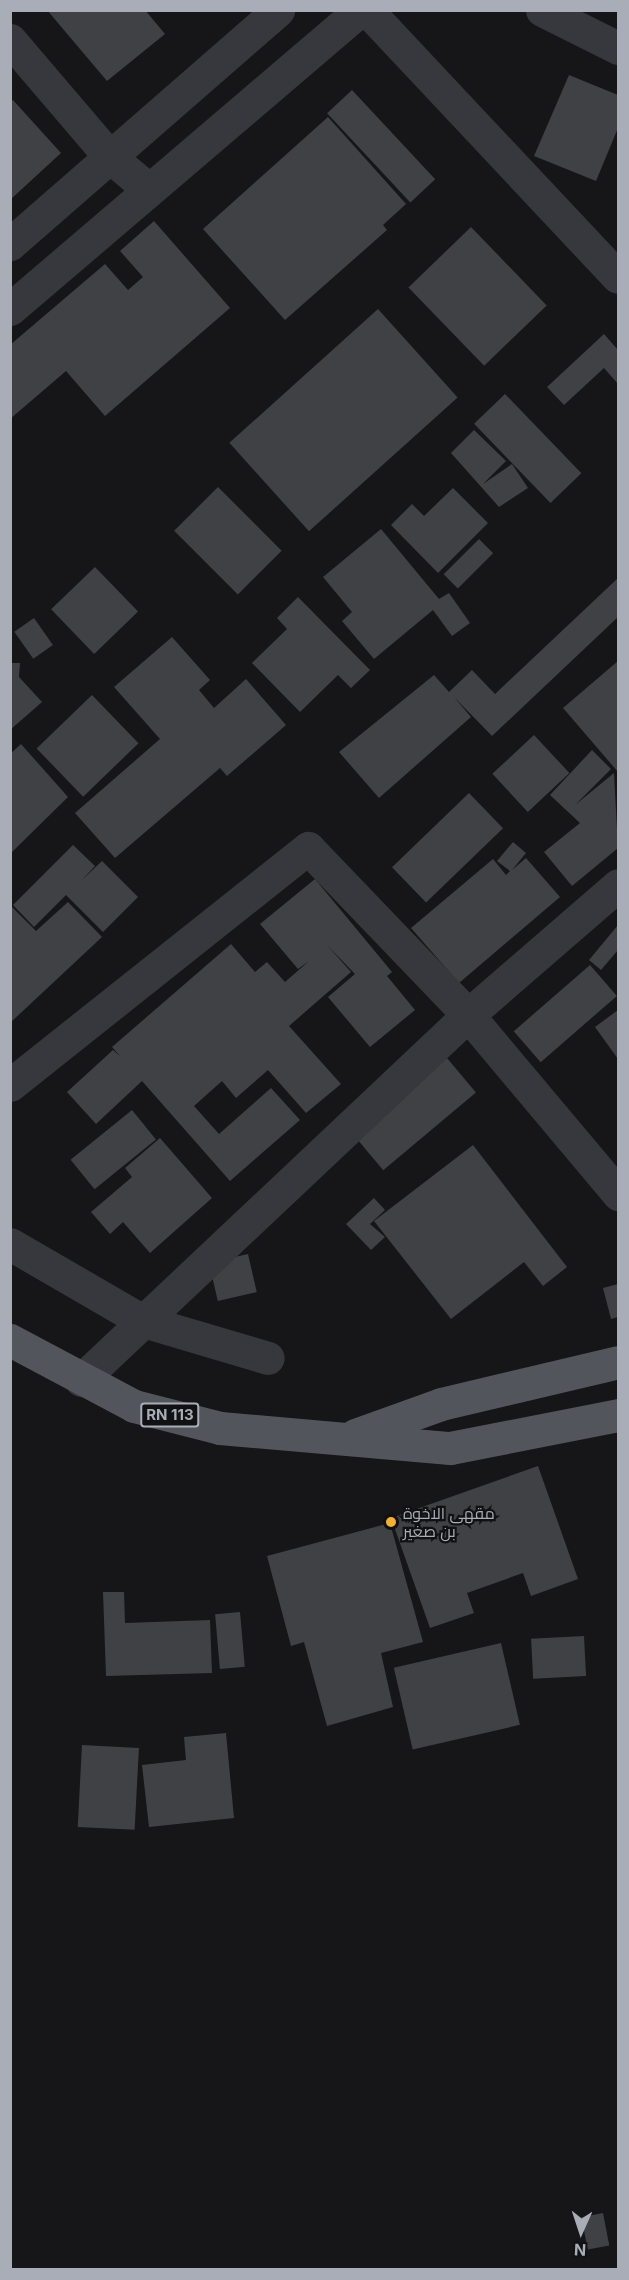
<!DOCTYPE html>
<meta charset="utf-8">
<style>
body{margin:0}
#map{position:relative;width:629px;height:2280px;overflow:hidden;background:#161618;font-family:Inter,Cairo,sans-serif}
div>[style]{position:absolute}
[style*='--x']{left:calc(var(--x)*1px);top:calc(var(--y)*1px);width:calc(var(--w)*1px);rotate:calc(var(--a)*1deg)}
.building>*{inset:0;background:#404145;transform-origin:0 0}
.minor>*{height:33px;margin:-16.5px;padding:0 16.5px;transform-origin:16.5px;border-radius:16.5px;background:#37383d}
.major>*{height:33px;margin:-16.5px;padding:0 16.5px;transform-origin:16.5px;border-radius:16.5px;background:#53555c}
.dots>*{width:16px;height:16px;translate:-50% -50%;box-sizing:border-box;border:3px solid #111113;border-radius:50%}
span{translate:-50% -50%;white-space:nowrap;text-align:center;line-height:1.15;-webkit-text-stroke:4.5px #111113;paint-order:stroke}
.shield-label span{padding:2px 4px;background:#111113;border:2px solid;border-radius:4px;-webkit-text-stroke-width:0}
.shield-label{font-size:15px;color:#a8adb8;font-weight:700}
.poi-label{font-size:16px;color:#a8adb8}
.left{translate:0 -50%;text-align:left}
.frame{position:absolute;inset:0;border:12px solid #a8adb8;pointer-events:none}
.north{position:absolute;left:551px;top:2202px;width:60px;height:60px;-webkit-text-stroke:4px #111113;paint-order:stroke;rotate:183deg;font-size:16px;font-weight:700;line-height:24px;text-align:center;color:#a8adb8}
.north::after{content:'';display:block;margin:auto;width:21px;height:27px;background:#a8adb8;clip-path:polygon(50% 0,100% 100%,50% 72%,0 100%)}
</style>
<div id="map">
<div class="building">
<div style="clip-path:polygon(47px 10px,145px 10px,165px 34px,107px 81px)"></div>
<div style="clip-path:polygon(569px 75px,618px 95px,618px 128px,596px 181px,534px 156px)"></div>
<div style="left:352px;top:90px;width:122px;height:34px;rotate:47deg"></div>
<div style="clip-path:polygon(13px 100px,61px 153px,10px 200px,10px 102px)"></div>
<div style="clip-path:polygon(328px 117px,406px 204px,383px 225px,387px 230px,285px 320px,203px 229px)"></div>
<div style="clip-path:polygon(154px 221px,230px 308px,105px 416px,66px 371px,10px 419px,10px 345px,105px 264px,128px 290px,143px 277px,120px 251px)"></div>
<div style="left:471px;top:227px;width:109px;height:87px;rotate:46deg"></div>
<div style="left:378px;top:309px;width:119px;height:200px;rotate:48deg"></div>
<div style="clip-path:polygon(604px 334px,618px 350px,618px 384px,604px 368px,564px 405px,547px 387px)"></div>
<div style="left:505px;top:394px;width:110px;height:43px;rotate:46deg"></div>
<div style="clip-path:polygon(474px 430px,506px 461px,483px 484px,512px 464px,528px 488px,499px 507px,451px 453px)"></div>
<div style="left:218px;top:487px;width:90px;height:62px;rotate:45deg"></div>
<div style="clip-path:polygon(453px 488px,488px 523px,438px 573px,391px 525px,412px 504px,424px 516px)"></div>
<div style="clip-path:polygon(381px 529px,439px 599px,449px 593px,470px 623px,452px 636px,433px 610px,374px 659px,342px 621px,352px 612px,323px 577px)"></div>
<div style="left:479px;top:539px;width:20px;height:50px;rotate:45deg"></div>
<div style="left:95px;top:567px;width:62px;height:61px;rotate:46deg"></div>
<div style="clip-path:polygon(618px 578px,618px 617px,492px 736px,454px 697px,471px 717px,379px 798px,339px 752px,434px 675px,449px 692px,472px 670px,495px 694px)"></div>
<div style="clip-path:polygon(298px 597px,370px 670px,351px 688px,338px 675px,300px 712px,252px 663px,287px 629px,277px 618px)"></div>
<div style="left:34px;top:618px;width:33px;height:24px;rotate:55deg"></div>
<div style="clip-path:polygon(172px 637px,210px 680px,199px 690px,214px 708px,246px 679px,286px 725px,227px 776px,220px 768px,115px 858px,75px 813px,160px 739px,114px 687px)"></div>
<div style="clip-path:polygon(618px 661px,618px 772px,563px 708px)"></div>
<div style="clip-path:polygon(10px 663px,20px 663px,19px 677px,42px 702px,10px 730px)"></div>
<div style="left:92px;top:695px;width:67px;height:77px;rotate:46deg"></div>
<div style="left:534px;top:735px;width:52px;height:57px;rotate:47deg"></div>
<div style="clip-path:polygon(21px 744px,68px 797px,10px 854px,10px 754px)"></div>
<div style="clip-path:polygon(592px 750px,611px 769px,575px 805px,614px 773px,618px 848px,572px 886px,544px 852px,580px 823px,550px 795px)"></div>
<div style="left:469px;top:793px;width:49px;height:107px;rotate:46deg"></div>
<div style="clip-path:polygon(513px 842px,526px 853px,512px 870px,526px 858px,560px 897px,459px 983px,411px 928px,493px 859px,506px 875px,510px 871px,497px 861px)"></div>
<div style="clip-path:polygon(73px 845px,95px 866px,82px 880px,102px 861px,138px 897px,103px 932px,66px 895px,34px 927px,13px 905px)"></div>
<div style="clip-path:polygon(315px 879px,392px 972px,387px 976px,415px 1010px,370px 1047px,328px 997px,355px 974px,327px 945px,351px 972px,289px 1026px,341px 1084px,306px 1113px,268px 1070px,236px 1098px,222px 1081px,194px 1106px,219px 1134px,271px 1088px,300px 1120px,230px 1181px,142px 1081px,96px 1124px,67px 1092px,113px 1050px,120px 1056px,112px 1047px,231px 944px,255px 972px,267px 962px,285px 982px,309px 961px,298px 969px,260px 924px)"></div>
<div style="clip-path:polygon(68px 902px,102px 937px,10px 1023px,10px 905px,36px 931px)"></div>
<div style="clip-path:polygon(618px 925px,618px 950px,601px 970px,589px 960px)"></div>
<div style="left:590px;top:965px;width:41px;height:101px;rotate:49deg"></div>
<div style="clip-path:polygon(618px 1010px,618px 1059px,595px 1027px)"></div>
<div style="left:447px;top:1058px;width:45px;height:121px;rotate:50deg"></div>
<div style="left:132px;top:1110px;width:38px;height:79px;rotate:51deg"></div>
<div style="clip-path:polygon(160px 1138px,212px 1198px,150px 1253px,123px 1222px,110px 1234px,91px 1212px,132px 1177px,125px 1168px)"></div>
<div style="clip-path:polygon(473px 1145px,567px 1267px,543px 1286px,524px 1262px,451px 1319px,374px 1221px)"></div>
<div style="clip-path:polygon(374px 1198px,385px 1210px,370px 1224px,385px 1237px,371px 1250px,346px 1224px)"></div>
<div style="left:248px;top:1254px;width:39px;height:40px;rotate:77deg"></div>
<div style="clip-path:polygon(618px 1284px,618px 1317px,611px 1319px,603px 1288px)"></div>
<div style="clip-path:polygon(538px 1466px,578px 1579px,531px 1596px,523px 1573px,467px 1593px,474px 1613px,430px 1628px,391px 1518px)"></div>
<div style="clip-path:polygon(390px 1523px,423px 1642px,381px 1653px,393px 1707px,327px 1726px,304px 1642px,291px 1646px,267px 1556px)"></div>
<div style="clip-path:polygon(103px 1592px,124px 1592px,125px 1623px,210px 1620px,212px 1673px,106px 1676px)"></div>
<div style="left:240px;top:1612px;width:55px;height:25px;rotate:85deg"></div>
<div style="left:584px;top:1636px;width:40px;height:53px;rotate:87deg"></div>
<div style="left:501px;top:1643px;width:84px;height:110px;rotate:77deg"></div>
<div style="clip-path:polygon(226px 1733px,234px 1818px,149px 1827px,142px 1765px,186px 1760px,184px 1737px)"></div>
<div style="left:82px;top:1745px;width:57px;height:82px;rotate:3deg"></div>
<div style="left:603px;top:2213px;width:33px;height:22px;rotate:79deg"></div>
</div>
<div class="minor">
<div style="--x:367;--y:10;--w:366;--a:46.8"></div>
<div style="--x:542;--y:10;--w:85;--a:26.6"></div>
<div style="--x:10;--y:40;--w:153;--a:49.5"></div>
<div style="--x:109;--y:156;--w:50;--a:40.1"></div>
<div style="--x:10;--y:244;--w:356;--a:-41.1"></div>
<div style="--x:10;--y:309;--w:460;--a:-40.5"></div>
<div style="--x:10;--y:1085;--w:381;--a:-38.5"></div>
<div style="--x:308;--y:848;--w:231;--a:46.2"></div>
<div style="--x:468;--y:1015;--w:234;--a:50"></div>
<div style="--x:10;--y:1244;--w:154;--a:30.1"></div>
<div style="--x:143;--y:1321;--w:130;--a:16.5"></div>
<div style="--x:81;--y:1380;--w:532;--a:-43.32"></div>
<div style="--x:468;--y:1015;--w:198;--a:-40.9"></div>
</div>
<div class="major">
<div style="--x:10;--y:1340;--w:140;--a:28"></div>
<div style="--x:134;--y:1406;--w:89;--a:14.3"></div>
<div style="--x:220;--y:1428;--w:231;--a:5"></div>
<div style="--x:450;--y:1448;--w:171;--a:-11.1"></div>
<div style="--x:355;--y:1435;--w:91;--a:-19.8"></div>
<div style="--x:441;--y:1404;--w:182;--a:-13.3"></div>
</div>
<div class="dots">
<div style="left:391px;top:1522px;background:#f2b134"></div>
</div>
<div class="shield-label">
<span style="left:170px;top:1415px">RN 113</span>
</div>
<div class="poi-label">
<span class="left" style="left:403px;top:1522px">مقهی الاخوة<br>بن صغير</span>
</div>
<div class="frame"></div>
<div class="north">N</div>
</div>
